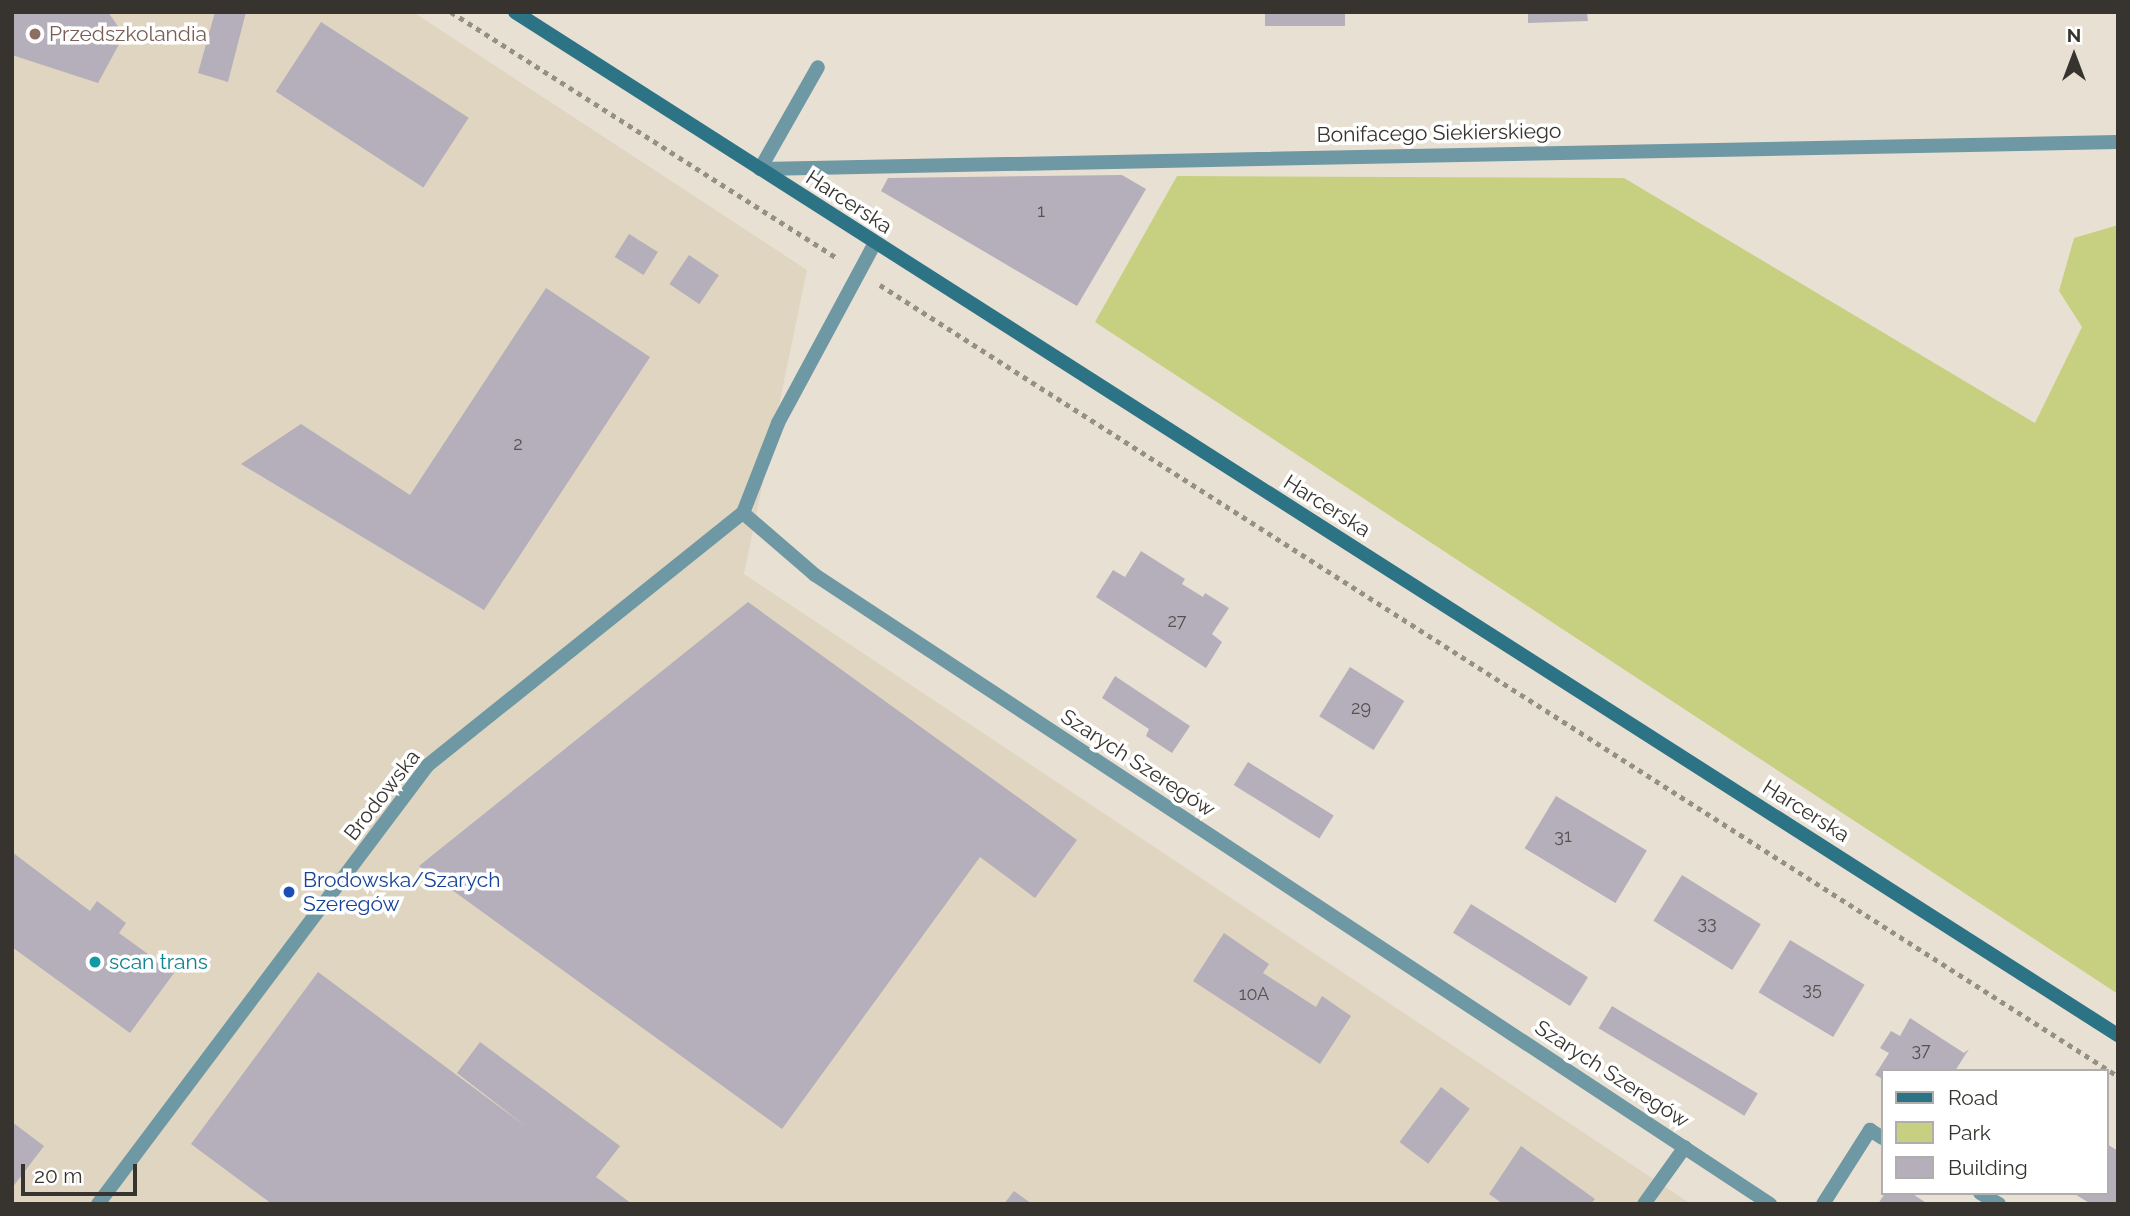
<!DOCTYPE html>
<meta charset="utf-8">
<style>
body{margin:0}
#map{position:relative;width:2130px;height:1216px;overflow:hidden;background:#e8e1d3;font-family:Raleway,sans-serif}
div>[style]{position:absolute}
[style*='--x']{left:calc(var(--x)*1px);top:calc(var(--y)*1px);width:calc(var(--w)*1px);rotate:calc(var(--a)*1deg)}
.built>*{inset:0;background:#dfd5c0}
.green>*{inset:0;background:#c7cf81}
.building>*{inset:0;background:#b5aebb;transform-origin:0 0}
.path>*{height:4.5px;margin-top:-2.25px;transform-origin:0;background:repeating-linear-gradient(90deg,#959086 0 5px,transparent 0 10px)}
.lane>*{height:14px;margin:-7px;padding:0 7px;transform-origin:7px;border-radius:7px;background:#6e98a3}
.street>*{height:14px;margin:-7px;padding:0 7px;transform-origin:7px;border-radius:7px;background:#6e98a3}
.secondary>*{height:14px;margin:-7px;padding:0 7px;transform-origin:7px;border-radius:7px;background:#2c7485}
.dots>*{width:19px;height:19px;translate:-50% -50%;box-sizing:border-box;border:4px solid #fff;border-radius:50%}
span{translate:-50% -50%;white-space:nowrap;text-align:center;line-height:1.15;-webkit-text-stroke:7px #fff;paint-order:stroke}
.number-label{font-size:18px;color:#565252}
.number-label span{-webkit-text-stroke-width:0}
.education-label{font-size:21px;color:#785e54}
.left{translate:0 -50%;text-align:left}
.street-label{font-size:21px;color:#37342f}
.transit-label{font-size:21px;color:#164399}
.culture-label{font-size:21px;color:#0d838f}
.frame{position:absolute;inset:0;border:14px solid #37342f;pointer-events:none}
.legend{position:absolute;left:1881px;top:1069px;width:228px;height:126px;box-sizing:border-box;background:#fff;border:2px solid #afaeac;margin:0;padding:9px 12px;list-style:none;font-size:21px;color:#37342f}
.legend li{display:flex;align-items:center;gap:14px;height:35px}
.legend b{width:35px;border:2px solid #afaeac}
.north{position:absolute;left:2039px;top:21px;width:70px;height:70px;-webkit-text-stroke:5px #fff;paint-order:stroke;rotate:0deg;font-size:19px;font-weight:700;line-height:28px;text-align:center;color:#37342f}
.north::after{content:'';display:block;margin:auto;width:24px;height:32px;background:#37342f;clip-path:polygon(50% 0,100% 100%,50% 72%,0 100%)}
.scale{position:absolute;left:21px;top:1164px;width:116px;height:32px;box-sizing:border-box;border:4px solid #37342f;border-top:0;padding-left:9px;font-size:21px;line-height:24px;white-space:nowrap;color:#37342f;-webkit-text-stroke:5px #fff;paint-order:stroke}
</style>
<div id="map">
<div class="built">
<div style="clip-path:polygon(12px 12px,413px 12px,807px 270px,744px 574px,1691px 1204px,12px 1204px)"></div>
</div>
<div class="green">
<div style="clip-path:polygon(1177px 176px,1624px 178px,2035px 423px,2082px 327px,2059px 291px,2074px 238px,2118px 225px,2118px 994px,1095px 322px)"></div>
</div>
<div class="building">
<div style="clip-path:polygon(12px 12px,108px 12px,124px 35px,98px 83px,12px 55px)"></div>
<div style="clip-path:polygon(215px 12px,246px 12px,228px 82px,198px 73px)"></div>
<div style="left:1265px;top:12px;width:80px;height:14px"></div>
<div style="clip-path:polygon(1528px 12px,1587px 12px,1588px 21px,1528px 23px)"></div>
<div style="left:321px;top:22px;width:176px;height:83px;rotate:33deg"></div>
<div style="clip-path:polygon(1122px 175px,1146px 189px,1077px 306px,881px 191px,888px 178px)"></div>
<div style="left:629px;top:234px;width:34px;height:27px;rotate:32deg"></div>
<div style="left:689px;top:255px;width:36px;height:35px;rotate:34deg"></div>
<div style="clip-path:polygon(546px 288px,650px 357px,484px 610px,241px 464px,301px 424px,410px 495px)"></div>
<div style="clip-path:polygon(1141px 551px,1185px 579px,1182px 584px,1203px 597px,1205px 593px,1229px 608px,1212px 634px,1222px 642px,1206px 668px,1096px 597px,1113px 570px,1125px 577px)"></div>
<div style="clip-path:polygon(748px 602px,1077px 840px,1035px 898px,980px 857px,782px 1129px,419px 866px)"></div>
<div style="left:1350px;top:667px;width:64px;height:58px;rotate:32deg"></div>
<div style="clip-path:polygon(1115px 676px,1190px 726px,1172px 753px,1146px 736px,1149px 729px,1102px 698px)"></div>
<div style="left:1248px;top:762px;width:101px;height:27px;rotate:32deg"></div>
<div style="left:1556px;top:796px;width:106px;height:61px;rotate:31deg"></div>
<div style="clip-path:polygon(12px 852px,90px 911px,97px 901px,126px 923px,119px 933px,174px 973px,130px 1033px,12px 947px)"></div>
<div style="left:1682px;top:875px;width:93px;height:54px;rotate:32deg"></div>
<div style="left:1471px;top:904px;width:138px;height:34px;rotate:32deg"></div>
<div style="clip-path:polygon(1224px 933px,1269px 964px,1263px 973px,1316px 1007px,1322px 996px,1351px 1016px,1320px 1064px,1193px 981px)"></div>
<div style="left:1790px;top:940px;width:87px;height:61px;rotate:31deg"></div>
<div style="clip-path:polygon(318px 972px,528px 1128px,457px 1073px,480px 1042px,620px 1146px,596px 1177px,632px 1204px,272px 1204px,191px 1144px)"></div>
<div style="left:1612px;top:1006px;width:170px;height:26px;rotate:31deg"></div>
<div style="clip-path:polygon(1910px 1018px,1964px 1053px,1969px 1049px,1955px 1071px,1883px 1071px,1883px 1079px,1875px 1075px,1889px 1053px,1880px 1048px,1891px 1031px,1900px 1036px)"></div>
<div style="left:1441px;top:1087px;width:36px;height:69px;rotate:37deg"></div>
<div style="clip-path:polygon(12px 1122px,44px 1146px,12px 1188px)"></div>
<div style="clip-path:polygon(2107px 1144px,2118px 1151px,2118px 1204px,2091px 1204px,2073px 1193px,2107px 1193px)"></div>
<div style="clip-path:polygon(1521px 1146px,1595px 1199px,1591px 1204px,1503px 1204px,1489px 1194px)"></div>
<div style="clip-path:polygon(1014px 1191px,1032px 1204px,1004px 1204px)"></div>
<div style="clip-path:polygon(1885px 1193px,1911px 1193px,1928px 1204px,1878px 1204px)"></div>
</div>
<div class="path">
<div style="--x:451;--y:12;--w:458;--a:32.5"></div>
<div style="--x:880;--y:285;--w:1469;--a:32.58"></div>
</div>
<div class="lane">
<div style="--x:760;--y:169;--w:117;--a:-60.4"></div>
<div style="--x:1980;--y:1193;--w:22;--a:30"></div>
<div style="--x:1644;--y:1204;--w:70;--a:-54.3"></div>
<div style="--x:1823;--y:1204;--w:88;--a:-57.6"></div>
<div style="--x:1870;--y:1130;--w:15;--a:32"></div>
</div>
<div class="street">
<div style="--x:760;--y:169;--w:1358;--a:-1.14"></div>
<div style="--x:743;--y:513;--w:95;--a:40.7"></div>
<div style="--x:815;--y:575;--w:1144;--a:33.37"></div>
<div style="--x:98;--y:1204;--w:549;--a:-53.07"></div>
<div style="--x:428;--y:765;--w:403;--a:-38.7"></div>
<div style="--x:743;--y:513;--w:97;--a:-68.7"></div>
<div style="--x:778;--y:423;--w:204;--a:-61.7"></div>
</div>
<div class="secondary">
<div style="--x:515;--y:12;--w:1902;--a:32.55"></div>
</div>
<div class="dots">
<div style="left:35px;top:34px;background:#8d6e63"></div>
<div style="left:289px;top:892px;background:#1a4fb4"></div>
<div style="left:95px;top:962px;background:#0f9aa8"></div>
</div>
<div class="number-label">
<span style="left:1041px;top:211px">1</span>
<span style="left:518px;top:444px">2</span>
<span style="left:1177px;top:621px">27</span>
<span style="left:1361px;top:708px">29</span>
<span style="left:1563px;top:836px">31</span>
<span style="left:1707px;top:923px">33</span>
<span style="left:1812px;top:989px">35</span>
<span style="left:1254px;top:994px">10A</span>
<span style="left:1921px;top:1050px">37</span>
</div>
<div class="education-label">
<span class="left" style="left:49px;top:34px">Przedszkolandia</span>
</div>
<div class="street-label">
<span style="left:1439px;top:133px;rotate:-1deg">Bonifacego Siekierskiego</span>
<span style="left:849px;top:202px;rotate:33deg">Harcerska</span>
<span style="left:1327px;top:506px;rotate:32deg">Harcerska</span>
<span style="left:1138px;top:763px;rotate:33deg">Szarych Szeregów</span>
<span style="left:382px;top:795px;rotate:-52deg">Brodowska</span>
<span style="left:1806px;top:811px;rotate:32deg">Harcerska</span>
<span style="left:1612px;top:1074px;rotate:33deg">Szarych Szeregów</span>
</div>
<div class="transit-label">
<span class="left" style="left:303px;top:892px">Brodowska/Szarych<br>Szeregów</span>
</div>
<div class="culture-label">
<span class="left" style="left:109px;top:962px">scan trans</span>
</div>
<div class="frame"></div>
<ul class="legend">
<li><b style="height:9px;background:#2c7485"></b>Road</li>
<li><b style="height:19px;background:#c7cf81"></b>Park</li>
<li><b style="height:19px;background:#b5aebb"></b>Building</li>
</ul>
<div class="north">N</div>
<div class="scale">20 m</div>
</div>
